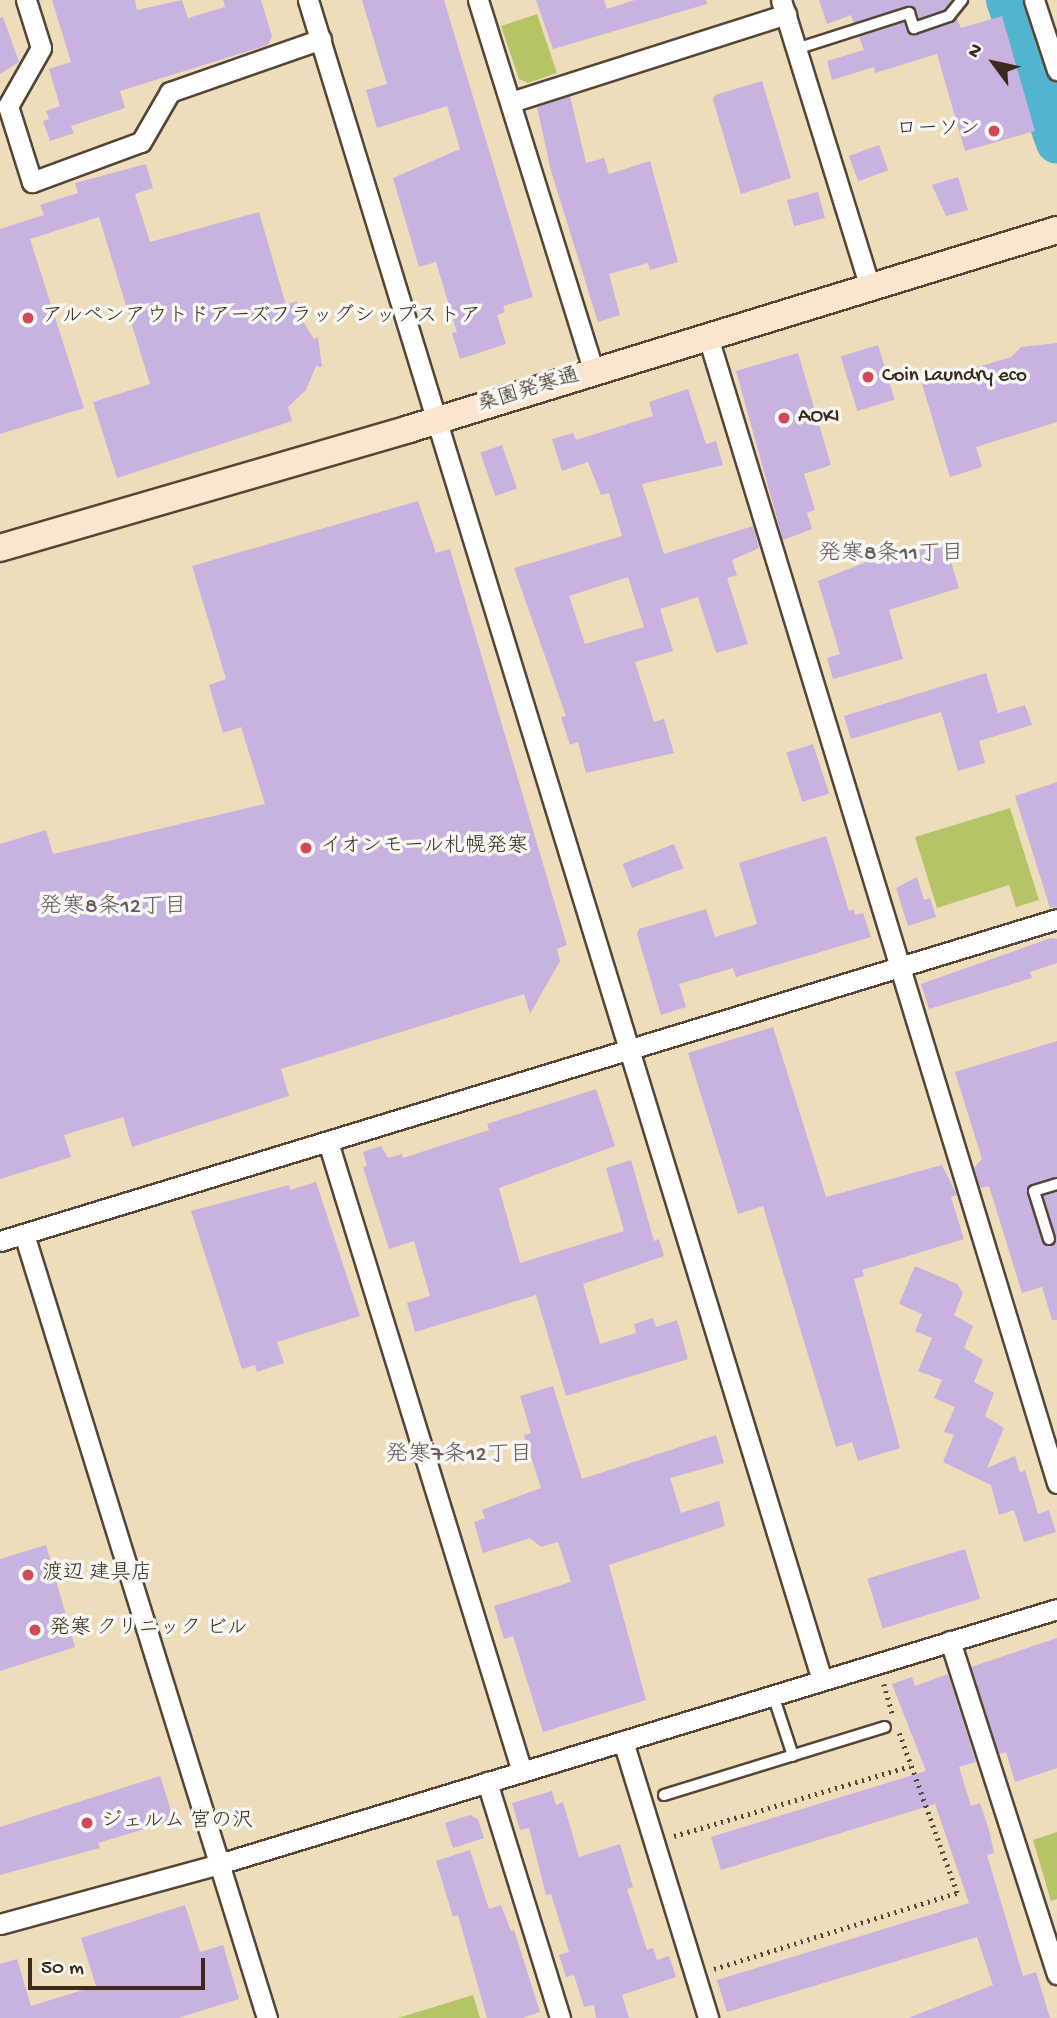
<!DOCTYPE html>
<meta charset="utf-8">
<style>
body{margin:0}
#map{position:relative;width:1057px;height:2018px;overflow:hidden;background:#edddbb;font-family:"Gochi Hand","Klee One",sans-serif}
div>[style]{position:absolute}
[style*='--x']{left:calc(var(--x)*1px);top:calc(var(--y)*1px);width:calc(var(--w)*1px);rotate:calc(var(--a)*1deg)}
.green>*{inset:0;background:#b5c467}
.river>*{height:42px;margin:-21px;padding:0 21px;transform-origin:21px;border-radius:21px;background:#51b5d0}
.building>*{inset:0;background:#c8b2df;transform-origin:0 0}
.path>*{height:4.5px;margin-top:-2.25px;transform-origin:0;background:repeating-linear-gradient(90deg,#564536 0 2px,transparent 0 7px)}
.roads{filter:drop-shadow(2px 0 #564536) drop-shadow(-2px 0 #564536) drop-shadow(0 2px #564536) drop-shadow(0 -2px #564536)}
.lane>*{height:10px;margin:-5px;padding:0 5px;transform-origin:5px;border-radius:5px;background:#fff}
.street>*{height:19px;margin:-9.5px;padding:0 9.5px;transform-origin:9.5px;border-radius:9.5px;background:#fff}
.secondary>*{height:26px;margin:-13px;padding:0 13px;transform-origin:13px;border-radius:13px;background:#fce5cf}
.dots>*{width:19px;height:19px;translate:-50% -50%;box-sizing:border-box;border:4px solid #f6f6f2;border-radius:50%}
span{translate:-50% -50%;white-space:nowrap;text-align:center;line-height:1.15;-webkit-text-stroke:7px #f6f6f2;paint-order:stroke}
.poi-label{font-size:21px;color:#3b2a1e}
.right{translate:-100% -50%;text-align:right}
.left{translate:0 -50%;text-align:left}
.street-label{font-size:21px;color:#3b2a1e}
.neighbourhood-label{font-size:23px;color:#6c5a62}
.north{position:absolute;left:959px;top:28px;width:70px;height:70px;-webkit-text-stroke:5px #f6f6f2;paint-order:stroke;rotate:303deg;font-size:19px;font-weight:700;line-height:28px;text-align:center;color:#3b2a1e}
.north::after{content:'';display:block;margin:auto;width:24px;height:32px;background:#3b2a1e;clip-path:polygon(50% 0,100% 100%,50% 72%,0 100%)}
.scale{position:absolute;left:28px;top:1958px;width:177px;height:32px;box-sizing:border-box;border:4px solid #3b2a1e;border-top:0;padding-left:9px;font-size:21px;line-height:24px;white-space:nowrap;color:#3b2a1e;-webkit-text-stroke:5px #f6f6f2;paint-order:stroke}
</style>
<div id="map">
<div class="green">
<div style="clip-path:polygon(537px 14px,557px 73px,528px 83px,519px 79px,501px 26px)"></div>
<div style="clip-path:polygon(1010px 808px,1039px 900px,1016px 907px,1009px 885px,937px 908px,915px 837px)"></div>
<div style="clip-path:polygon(1057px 1832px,1057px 1899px,1051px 1901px,1033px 1840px)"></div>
<div style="clip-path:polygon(473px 1995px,480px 2018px,398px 2018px)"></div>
</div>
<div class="river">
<div style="--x:1007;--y:0;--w:151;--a:70.7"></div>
</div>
<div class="building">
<div style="clip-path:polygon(52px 0,135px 0,137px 10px,182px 0,188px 18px,225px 7px,223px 0,261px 0,272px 36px,268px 45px,120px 91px,125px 108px,71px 126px,74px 133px,50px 141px,43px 121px,49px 119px,46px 111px,60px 106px,49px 69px,71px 62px)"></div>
<div style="clip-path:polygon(362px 0,444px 0,533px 297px,503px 306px,505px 312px,497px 315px,506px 344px,460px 359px,452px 333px,457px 332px,436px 262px,419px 267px,393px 178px,460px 149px,447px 106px,377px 128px,366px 90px,387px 84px)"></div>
<div style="clip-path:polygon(536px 0,604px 0,607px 9px,635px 0,706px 0,707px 4px,553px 49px)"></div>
<div style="clip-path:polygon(819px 0,950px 0,951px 2px,945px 10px,919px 19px,914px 8px,907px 6px,854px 23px,851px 15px,827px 24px)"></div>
<div style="clip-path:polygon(1002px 16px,1035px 131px,965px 151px,937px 54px,875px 73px,874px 67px,832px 80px,827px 61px,864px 50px,859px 37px,904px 22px,913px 35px,957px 18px,961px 28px)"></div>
<div style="clip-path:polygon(3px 17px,19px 62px,0 74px,0 18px)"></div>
<div style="clip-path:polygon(762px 81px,791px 178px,741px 194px,713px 100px,715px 95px)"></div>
<div style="clip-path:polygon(570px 96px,586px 163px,604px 158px,609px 174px,650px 161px,678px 262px,650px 270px,648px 263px,609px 274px,620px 315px,598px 322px,551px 171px,537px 107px)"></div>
<div style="left:879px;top:145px;width:27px;height:32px;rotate:70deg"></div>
<div style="clip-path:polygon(146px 164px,153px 188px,135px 194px,150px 242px,259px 212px,286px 305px,297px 301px,304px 323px,314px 339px,318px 337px,322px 367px,316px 366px,306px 390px,288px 407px,292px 421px,117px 478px,93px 402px,150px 384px,99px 217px,30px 239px,84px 408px,0 434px,0 229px,44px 215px,40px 205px,78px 193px,75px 183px)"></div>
<div style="clip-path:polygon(958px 177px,968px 210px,946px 216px,932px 185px)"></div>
<div style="left:818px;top:192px;width:27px;height:32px;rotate:75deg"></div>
<div style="clip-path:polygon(1057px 343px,1057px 422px,976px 447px,982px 467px,950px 477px,922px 384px,1011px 357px,1021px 347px)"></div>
<div style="left:878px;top:345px;width:57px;height:39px;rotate:73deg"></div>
<div style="clip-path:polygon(798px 353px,831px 465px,804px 474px,815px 510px,807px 513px,812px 529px,783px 540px,736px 371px)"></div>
<div style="clip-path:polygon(evenodd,688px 389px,706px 444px,716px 441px,723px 465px,642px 484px,664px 554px,753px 526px,759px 548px,732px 560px,737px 575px,727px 578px,748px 644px,716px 653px,698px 597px,660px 609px,673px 651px,635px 662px,654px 722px,664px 719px,674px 753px,586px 773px,578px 742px,570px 745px,561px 717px,566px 716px,514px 568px,622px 536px,609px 493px,601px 495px,588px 462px,562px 471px,552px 439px,573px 433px,576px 440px,653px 416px,649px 402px,688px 389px,628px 577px,644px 627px,585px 644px,569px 596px,628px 577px)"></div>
<div style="left:502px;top:445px;width:46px;height:23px;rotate:71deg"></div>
<div style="clip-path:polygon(418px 501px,436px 553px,450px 549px,567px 945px,557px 949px,560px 961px,530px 1014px,524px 994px,281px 1069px,289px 1096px,132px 1147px,123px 1117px,64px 1135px,71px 1157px,0 1179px,0 844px,46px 830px,53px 854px,265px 804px,241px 727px,223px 733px,209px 685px,226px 679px,192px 566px)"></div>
<div style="clip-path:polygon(945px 542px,959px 588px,889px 610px,903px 659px,833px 679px,827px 658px,840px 654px,818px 581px,874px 559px,875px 564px)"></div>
<div style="clip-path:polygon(986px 673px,998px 713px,1025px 705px,1032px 725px,979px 741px,985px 763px,958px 771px,941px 712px,851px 739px,844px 716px)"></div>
<div style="left:813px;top:744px;width:52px;height:28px;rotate:72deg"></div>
<div style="clip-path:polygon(1057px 782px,1057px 907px,1050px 908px,1015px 796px)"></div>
<div style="clip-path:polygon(826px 836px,849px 911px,854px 909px,855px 915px,863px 913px,871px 937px,736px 977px,733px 968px,679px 984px,686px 1007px,661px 1015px,637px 934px,639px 929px,706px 909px,715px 937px,757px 924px,739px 863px)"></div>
<div style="left:674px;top:844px;width:26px;height:55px;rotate:69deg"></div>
<div style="clip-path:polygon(917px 877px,924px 900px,930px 898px,936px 917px,908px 926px,896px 888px)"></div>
<div style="clip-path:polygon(1051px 938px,1057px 939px,1057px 963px,1030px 972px,1032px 978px,929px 1009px,921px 984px)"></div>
<div style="clip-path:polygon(773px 1027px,826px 1197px,942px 1165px,957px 1195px,951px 1197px,964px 1239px,862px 1270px,864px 1276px,854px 1279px,900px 1448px,858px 1461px,852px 1442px,836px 1447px,763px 1206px,738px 1214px,688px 1053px)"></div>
<div style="clip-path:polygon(1057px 1041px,1057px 1177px,1032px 1184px,1027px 1190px,1042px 1241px,1048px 1246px,1056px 1237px,1043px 1196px,1057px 1192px,1057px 1320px,1052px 1320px,1042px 1287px,1022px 1293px,989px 1186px,980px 1188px,974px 1168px,982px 1159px,955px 1072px)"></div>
<div style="clip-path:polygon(596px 1089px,615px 1146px,499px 1188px,520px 1263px,624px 1231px,606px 1168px,631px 1160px,654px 1241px,659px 1239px,664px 1256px,583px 1284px,600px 1344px,636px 1333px,634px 1324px,653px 1318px,656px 1327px,677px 1320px,688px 1359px,566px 1396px,536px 1295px,415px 1332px,407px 1303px,430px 1296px,414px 1241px,389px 1249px,363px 1167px,367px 1166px,363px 1152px,381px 1146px,388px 1158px,402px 1154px,403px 1158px,489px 1130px,487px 1124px)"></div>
<div style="clip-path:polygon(316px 1182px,360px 1316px,277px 1342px,284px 1363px,257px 1372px,255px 1365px,242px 1369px,191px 1211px,289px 1185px,290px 1190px)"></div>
<div style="clip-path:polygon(915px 1266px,957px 1284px,963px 1293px,954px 1315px,973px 1326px,964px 1348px,983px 1360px,974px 1382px,994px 1393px,985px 1416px,1004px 1428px,987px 1468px,1015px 1456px,1020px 1473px,1025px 1470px,1038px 1514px,1049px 1510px,1056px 1532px,1024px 1542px,1014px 1510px,999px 1515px,991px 1485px,943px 1462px,954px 1435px,944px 1432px,955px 1407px,934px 1398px,942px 1380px,918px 1371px,932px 1338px,915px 1331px,922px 1314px,899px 1304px)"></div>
<div style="clip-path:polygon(553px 1386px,582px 1479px,716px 1435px,724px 1463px,670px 1478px,681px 1513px,719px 1501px,725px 1526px,609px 1565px,646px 1700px,543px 1732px,513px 1636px,504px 1639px,494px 1606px,571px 1582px,558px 1542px,541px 1547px,530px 1538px,483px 1553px,474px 1522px,485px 1518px,482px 1510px,541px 1488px,524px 1435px,531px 1433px,520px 1396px)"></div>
<div style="clip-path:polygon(46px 1545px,75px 1647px,0 1671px,0 1559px)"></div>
<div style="left:965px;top:1549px;width:52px;height:102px;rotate:73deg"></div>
<div style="clip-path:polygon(1057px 1638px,1057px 1768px,1015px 1782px,1006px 1752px,999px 1754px,971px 1667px)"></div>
<div style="clip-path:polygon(948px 1674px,976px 1762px,959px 1767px,971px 1806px,980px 1803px,989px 1830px,994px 1853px,987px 1855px,1023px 1976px,1036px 1972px,1050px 2018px,908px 2018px,993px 1985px,977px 1937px,727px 2012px,717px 1980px,969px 1903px,935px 1804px,721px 1870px,711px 1837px,926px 1771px,892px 1684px,912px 1677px,915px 1686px)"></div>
<div style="clip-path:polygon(160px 1776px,174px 1820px,98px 1843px,100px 1848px,0 1875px,0 1827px)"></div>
<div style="clip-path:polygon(552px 1791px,556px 1805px,563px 1802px,579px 1857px,620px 1844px,633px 1887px,627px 1889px,647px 1950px,653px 1948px,657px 1960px,669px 1956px,676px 1977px,622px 1995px,629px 2018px,596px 2018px,594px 2005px,584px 2007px,574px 1975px,566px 1977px,559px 1955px,569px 1952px,551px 1894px,546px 1895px,529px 1828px,520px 1830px,512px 1803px)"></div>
<div style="clip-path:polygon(470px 1815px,478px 1819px,484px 1838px,453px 1848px,445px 1823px)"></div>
<div style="clip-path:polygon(470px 1850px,489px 1909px,501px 1905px,511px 1931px,514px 1930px,540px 2012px,522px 2018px,487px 2018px,458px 1915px,453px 1917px,436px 1861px)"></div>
<div style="clip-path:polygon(185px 1905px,200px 1952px,223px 1945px,239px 1999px,178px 2018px,0 2018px,0 1964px,17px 1959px,31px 2006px,96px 1986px,81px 1938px)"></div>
</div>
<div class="path">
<div style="--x:884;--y:1684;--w:32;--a:74"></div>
<div style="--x:674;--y:1836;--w:246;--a:-16.5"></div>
<div style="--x:714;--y:1969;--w:255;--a:-17.4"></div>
<div style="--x:957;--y:1893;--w:170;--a:-109.9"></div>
</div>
<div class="roads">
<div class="lane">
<div style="--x:796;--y:49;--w:119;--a:-17.7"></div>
<div style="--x:909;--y:13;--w:16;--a:72"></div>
<div style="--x:914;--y:28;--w:37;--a:-19"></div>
<div style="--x:949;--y:16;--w:21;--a:-51"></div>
<div style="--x:1049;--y:1239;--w:50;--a:-107.4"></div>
<div style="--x:1034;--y:1191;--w:24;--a:-17"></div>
<div style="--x:773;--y:1695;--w:64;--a:71.8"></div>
<div style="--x:664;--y:1795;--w:231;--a:-17.1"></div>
</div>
<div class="street">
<div style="--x:26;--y:0;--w:50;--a:72.6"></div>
<div style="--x:41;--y:48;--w:67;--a:119.6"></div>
<div style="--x:8;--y:106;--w:80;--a:72.5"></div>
<div style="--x:32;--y:182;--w:116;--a:-20.2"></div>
<div style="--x:141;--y:142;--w:58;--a:-59.9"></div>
<div style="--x:170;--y:92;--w:160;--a:-19.3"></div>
<div style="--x:308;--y:0;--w:1757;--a:72.99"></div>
<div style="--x:478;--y:0;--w:390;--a:72.7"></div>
<div style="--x:781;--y:0;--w:300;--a:72.8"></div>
<div style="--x:1034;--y:0;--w:74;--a:71.8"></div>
<div style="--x:511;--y:102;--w:289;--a:-17.7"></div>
<div style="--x:708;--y:337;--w:1198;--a:73.06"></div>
<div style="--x:328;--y:1142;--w:659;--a:72.88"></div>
<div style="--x:24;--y:1234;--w:821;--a:72.78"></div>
<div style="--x:0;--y:1241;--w:1105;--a:-16.94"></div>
<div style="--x:950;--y:1641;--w:350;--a:72.2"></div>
<div style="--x:623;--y:1741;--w:290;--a:72.9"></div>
<div style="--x:487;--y:1782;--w:247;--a:72.8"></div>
<div style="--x:0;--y:1924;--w:227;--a:-15.3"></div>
<div style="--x:219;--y:1864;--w:876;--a:-16.92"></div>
</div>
<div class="secondary">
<div style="--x:0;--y:548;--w:426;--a:-16.2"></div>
<div style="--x:409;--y:429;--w:678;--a:-17.07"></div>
</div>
</div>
<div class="dots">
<div style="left:994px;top:131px;background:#d1495b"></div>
<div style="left:28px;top:318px;background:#d1495b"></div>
<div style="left:868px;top:377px;background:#d1495b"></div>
<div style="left:784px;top:418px;background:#d1495b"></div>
<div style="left:306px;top:848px;background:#d1495b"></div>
<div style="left:28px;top:1575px;background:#d1495b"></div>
<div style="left:35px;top:1630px;background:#d1495b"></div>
<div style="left:87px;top:1823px;background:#d1495b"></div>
</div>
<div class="poi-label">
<span class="right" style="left:980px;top:131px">ローソン</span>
<span class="left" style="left:42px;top:318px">アルペンアウトドアーズフラッグシップストア</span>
<span class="left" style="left:882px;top:377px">Coin Laundry eco</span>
<span class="left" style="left:798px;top:418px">AOKI</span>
<span class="left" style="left:320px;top:848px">イオンモール札幌発寒</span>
<span class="left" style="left:42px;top:1575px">渡辺 建具店</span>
<span class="left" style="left:49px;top:1630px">発寒 クリニック ビル</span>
<span class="left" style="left:101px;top:1823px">ジェルム 宮の沢</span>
</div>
<div class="street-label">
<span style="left:529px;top:392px;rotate:-17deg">桑園発寒通</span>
</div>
<div class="neighbourhood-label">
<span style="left:891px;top:555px">発寒8条11丁目</span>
<span style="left:113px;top:908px">発寒8条12丁目</span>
<span style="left:459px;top:1456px">発寒7条12丁目</span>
</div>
<div class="north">N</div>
<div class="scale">50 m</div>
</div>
